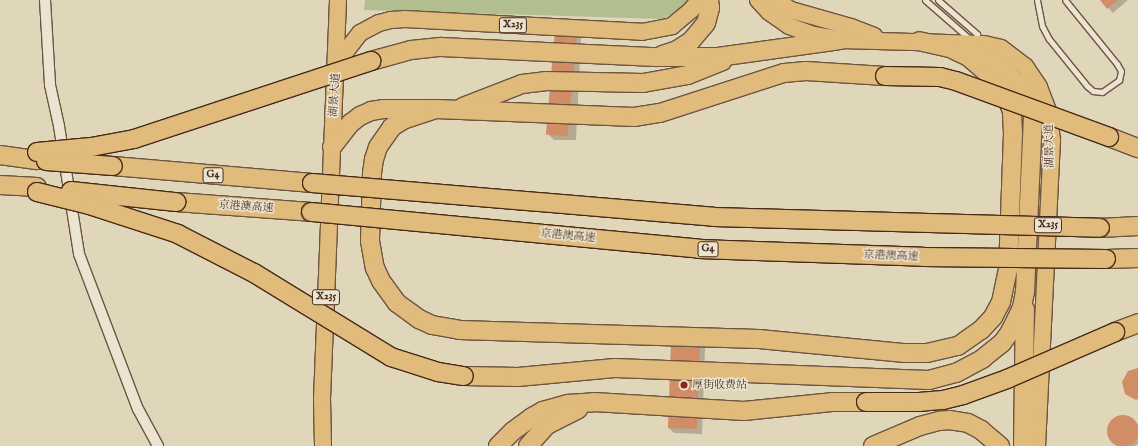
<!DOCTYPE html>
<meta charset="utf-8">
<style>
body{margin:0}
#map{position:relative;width:1138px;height:446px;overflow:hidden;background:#e0d6b9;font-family:"IM FELL English","Noto Serif SC",serif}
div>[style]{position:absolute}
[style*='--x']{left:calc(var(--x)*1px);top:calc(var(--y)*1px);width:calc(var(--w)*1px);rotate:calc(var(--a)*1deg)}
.green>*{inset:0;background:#b2be90}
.shadow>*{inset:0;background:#0003}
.building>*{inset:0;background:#d18d66;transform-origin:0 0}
.round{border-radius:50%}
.roads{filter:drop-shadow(1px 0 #6d5540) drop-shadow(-1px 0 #6d5540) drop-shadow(0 1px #6d5540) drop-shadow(0 -1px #6d5540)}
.service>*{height:5px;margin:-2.5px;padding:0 2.5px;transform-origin:2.5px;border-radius:2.5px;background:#ebe4d2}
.minor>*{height:10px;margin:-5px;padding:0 5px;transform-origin:5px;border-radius:5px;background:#ebe4d2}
.primary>*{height:16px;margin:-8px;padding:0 8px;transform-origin:8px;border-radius:8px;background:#e0bb7c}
.motorway>*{height:18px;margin:-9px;padding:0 9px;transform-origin:9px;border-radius:9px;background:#e0bb7c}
.bridges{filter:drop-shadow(1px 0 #472a18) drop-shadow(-1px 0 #472a18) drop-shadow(0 1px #472a18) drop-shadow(0 -1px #472a18)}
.motorway-bridge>*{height:18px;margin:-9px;padding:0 9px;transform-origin:9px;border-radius:9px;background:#e0bb7c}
.dots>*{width:11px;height:11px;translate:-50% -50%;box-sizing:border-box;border:2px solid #ebe4d2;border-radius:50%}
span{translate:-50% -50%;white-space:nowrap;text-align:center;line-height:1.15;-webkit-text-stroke:3px #ebe4d2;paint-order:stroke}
.shield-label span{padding:1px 3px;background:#ebe4d2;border:1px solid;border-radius:3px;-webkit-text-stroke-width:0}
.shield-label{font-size:10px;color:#472a18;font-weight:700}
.street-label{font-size:11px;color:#472a18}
.poi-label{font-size:11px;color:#472a18}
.left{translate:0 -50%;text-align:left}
</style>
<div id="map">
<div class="green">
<div style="clip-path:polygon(365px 0,688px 0,687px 5px,663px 19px,364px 10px)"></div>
</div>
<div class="shadow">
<div style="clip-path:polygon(1101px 0,1128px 0,1113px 13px)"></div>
<div style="clip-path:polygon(576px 33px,581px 38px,576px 140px,554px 140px,549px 135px)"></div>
<div style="clip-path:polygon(700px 343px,705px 348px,702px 434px,674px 433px,669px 428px)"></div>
<div style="clip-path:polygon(1119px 417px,1130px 418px,1138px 427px,1138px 444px,1135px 446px,1118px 446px,1109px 435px,1110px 424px)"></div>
</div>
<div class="building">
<div style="clip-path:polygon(1100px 0,1118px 0,1107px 9px)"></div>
<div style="left:555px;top:30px;width:22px;height:105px;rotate:5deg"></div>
<div style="left:671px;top:341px;width:29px;height:87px;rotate:2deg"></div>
<div style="clip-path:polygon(1138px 368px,1138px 399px,1136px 400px,1125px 394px,1122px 382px,1128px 371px)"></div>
<div class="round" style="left:1107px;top:415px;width:32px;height:32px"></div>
</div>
<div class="roads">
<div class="service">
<div style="--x:925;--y:0;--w:61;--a:41"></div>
<div style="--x:938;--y:0;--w:52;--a:41.1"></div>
<div style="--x:977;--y:34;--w:7;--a:90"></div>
<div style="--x:1037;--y:0;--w:26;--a:79"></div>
<div style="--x:1042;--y:26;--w:15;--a:62"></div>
<div style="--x:1049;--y:39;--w:60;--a:51"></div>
<div style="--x:1087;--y:86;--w:8;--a:40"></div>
<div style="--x:1093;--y:91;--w:9;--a:6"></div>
<div style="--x:1102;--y:92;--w:21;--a:-35"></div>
<div style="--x:1119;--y:80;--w:9;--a:-77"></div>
<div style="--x:1121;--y:71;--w:8;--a:-120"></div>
<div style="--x:1117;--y:64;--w:82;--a:-129.1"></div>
</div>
<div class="minor">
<div style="--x:45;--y:0;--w:85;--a:86.6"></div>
<div style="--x:50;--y:85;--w:42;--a:77.6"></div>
<div style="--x:59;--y:126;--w:130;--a:81.1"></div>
<div style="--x:79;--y:254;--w:166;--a:69.2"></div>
<div style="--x:138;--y:409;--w:42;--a:61.6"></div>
</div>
<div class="primary">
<div style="--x:758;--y:0;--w:16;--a:47"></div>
<div style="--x:769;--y:12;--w:24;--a:35"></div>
<div style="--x:789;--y:26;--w:27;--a:20"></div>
<div style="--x:814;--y:35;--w:27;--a:10"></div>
<div style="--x:841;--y:40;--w:143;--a:1.6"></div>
<div style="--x:984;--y:44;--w:17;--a:13"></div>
<div style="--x:1001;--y:48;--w:30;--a:37"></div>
<div style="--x:1025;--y:66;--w:25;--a:56"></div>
<div style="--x:1039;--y:87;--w:28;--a:69"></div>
<div style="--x:1049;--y:113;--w:27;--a:84"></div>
<div style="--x:1052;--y:140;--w:306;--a:92.8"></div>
<div style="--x:776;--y:0;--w:18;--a:34"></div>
<div style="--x:791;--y:10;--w:62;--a:15.8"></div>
<div style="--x:851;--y:27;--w:25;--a:21"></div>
<div style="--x:337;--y:66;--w:17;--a:-59"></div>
<div style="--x:346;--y:51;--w:23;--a:-52"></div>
<div style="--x:360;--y:33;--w:21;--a:-28"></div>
<div style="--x:379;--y:23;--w:12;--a:-14"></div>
<div style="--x:391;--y:20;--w:14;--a:-4"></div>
<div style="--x:405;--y:19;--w:237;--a:3.1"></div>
<div style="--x:642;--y:32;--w:31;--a:-11"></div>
<div style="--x:672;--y:26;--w:26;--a:-40"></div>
<div style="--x:692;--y:9;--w:11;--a:-52"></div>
<div style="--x:323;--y:446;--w:47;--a:-91.2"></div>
<div style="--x:322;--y:399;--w:399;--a:-87.7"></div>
</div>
<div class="motorway">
<div style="--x:662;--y:55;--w:16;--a:-18"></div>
<div style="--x:677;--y:50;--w:17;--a:-33"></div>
<div style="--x:691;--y:41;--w:23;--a:-50"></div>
<div style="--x:706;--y:23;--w:16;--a:-75"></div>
<div style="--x:710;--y:8;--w:8;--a:-97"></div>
<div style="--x:371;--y:61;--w:41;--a:-15.4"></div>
<div style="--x:411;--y:50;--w:30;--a:-6"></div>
<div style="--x:441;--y:47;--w:215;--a:2.7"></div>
<div style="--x:656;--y:57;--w:62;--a:0"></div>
<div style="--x:718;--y:57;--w:124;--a:-7.9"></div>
<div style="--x:463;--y:107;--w:63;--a:-21.3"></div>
<div style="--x:522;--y:84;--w:23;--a:-7"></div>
<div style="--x:545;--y:81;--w:98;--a:1.2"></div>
<div style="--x:643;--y:83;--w:46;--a:-10.1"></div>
<div style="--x:688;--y:75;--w:37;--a:-22"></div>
<div style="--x:436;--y:109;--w:35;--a:162"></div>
<div style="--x:403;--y:120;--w:13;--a:148"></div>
<div style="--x:392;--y:127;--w:24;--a:125"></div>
<div style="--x:378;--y:147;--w:13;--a:108"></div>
<div style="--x:374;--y:159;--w:14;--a:98"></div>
<div style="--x:372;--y:173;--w:68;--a:91.7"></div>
<div style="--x:370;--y:241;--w:27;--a:80"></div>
<div style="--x:375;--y:268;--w:14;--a:65"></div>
<div style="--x:381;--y:281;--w:27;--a:54"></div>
<div style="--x:397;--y:303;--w:27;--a:36"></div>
<div style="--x:419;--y:319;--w:14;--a:25"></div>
<div style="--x:432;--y:325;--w:27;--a:10"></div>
<div style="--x:459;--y:330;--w:300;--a:1.7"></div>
<div style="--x:759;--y:339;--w:147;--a:5.5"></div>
<div style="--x:905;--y:353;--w:22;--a:0"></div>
<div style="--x:927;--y:353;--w:32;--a:-13"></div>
<div style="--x:958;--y:346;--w:28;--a:-35"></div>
<div style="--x:981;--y:330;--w:18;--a:-47"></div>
<div style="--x:993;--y:317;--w:17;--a:-62"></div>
<div style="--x:1001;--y:302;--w:33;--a:-78"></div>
<div style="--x:1008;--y:270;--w:137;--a:-87.9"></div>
<div style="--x:1013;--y:133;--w:22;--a:-93"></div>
<div style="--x:1012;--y:111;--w:13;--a:-113"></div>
<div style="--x:1007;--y:99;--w:24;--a:-123"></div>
<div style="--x:994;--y:79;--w:33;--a:-139"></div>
<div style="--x:969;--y:57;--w:17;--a:-155"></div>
<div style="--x:1109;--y:137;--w:31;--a:21"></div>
<div style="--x:332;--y:147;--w:31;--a:-52"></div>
<div style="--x:351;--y:123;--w:11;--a:-38"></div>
<div style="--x:360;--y:116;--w:12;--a:-24"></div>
<div style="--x:371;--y:111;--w:12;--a:-9"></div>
<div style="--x:383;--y:109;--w:53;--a:0"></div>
<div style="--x:436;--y:109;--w:198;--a:2.3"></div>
<div style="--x:634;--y:117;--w:26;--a:-9"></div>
<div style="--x:660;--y:113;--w:130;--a:-17.9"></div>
<div style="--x:784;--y:73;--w:22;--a:-5"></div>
<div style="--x:806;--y:71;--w:79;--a:3.6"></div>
<div style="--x:0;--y:155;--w:37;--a:8"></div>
<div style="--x:113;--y:166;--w:200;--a:4.9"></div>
<div style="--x:0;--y:185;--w:37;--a:3"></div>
<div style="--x:176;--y:202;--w:135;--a:4.2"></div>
<div style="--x:1100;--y:228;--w:38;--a:-3"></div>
<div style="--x:1106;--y:259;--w:32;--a:-2"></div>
<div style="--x:1115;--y:332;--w:25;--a:-21"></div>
<div style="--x:464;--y:376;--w:54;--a:1.1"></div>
<div style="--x:518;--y:377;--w:97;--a:-5.3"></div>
<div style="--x:615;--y:368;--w:314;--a:2.2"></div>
<div style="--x:929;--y:380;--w:28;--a:-15"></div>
<div style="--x:956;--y:373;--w:30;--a:-28"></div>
<div style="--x:982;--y:359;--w:26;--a:-39"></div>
<div style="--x:1002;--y:343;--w:14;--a:-54"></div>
<div style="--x:1010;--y:332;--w:28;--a:-64"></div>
<div style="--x:1022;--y:307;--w:15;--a:-79"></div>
<div style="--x:1025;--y:292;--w:179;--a:-87.4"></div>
<div style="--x:1033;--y:113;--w:25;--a:-111"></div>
<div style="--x:1024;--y:90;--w:33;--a:-134"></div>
<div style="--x:1001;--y:66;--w:28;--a:-154"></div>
<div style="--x:976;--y:54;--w:58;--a:-167.2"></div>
<div style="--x:498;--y:446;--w:21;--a:-45"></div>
<div style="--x:513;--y:431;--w:24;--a:-36"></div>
<div style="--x:532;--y:417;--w:13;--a:-29"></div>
<div style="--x:543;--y:411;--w:26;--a:-16"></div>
<div style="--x:568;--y:404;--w:26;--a:-4"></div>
<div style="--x:594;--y:402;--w:150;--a:3.4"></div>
<div style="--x:744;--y:411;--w:88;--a:-5.8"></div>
<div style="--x:832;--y:402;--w:34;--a:0"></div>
<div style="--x:528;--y:446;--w:28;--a:-48"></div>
<div style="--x:547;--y:425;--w:35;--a:-27"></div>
<div style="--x:873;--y:446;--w:51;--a:-23.1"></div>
<div style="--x:920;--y:426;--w:20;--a:-15"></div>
<div style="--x:939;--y:421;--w:10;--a:-6"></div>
<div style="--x:949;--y:420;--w:19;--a:9"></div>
<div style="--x:968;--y:423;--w:15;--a:28"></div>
<div style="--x:981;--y:430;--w:25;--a:40"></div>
<div style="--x:1023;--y:446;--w:137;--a:-89.2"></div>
</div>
</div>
<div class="bridges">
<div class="motorway-bridge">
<div style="--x:885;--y:76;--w:55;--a:1"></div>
<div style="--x:940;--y:77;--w:16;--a:14"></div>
<div style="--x:956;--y:81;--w:163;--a:20.1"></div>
<div style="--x:37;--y:152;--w:54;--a:-5.3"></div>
<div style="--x:91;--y:147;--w:44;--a:-10.5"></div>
<div style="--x:134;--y:139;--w:250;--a:-18.2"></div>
<div style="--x:46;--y:161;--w:67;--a:4.3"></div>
<div style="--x:312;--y:183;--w:403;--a:4.8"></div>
<div style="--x:714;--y:217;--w:386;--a:1.6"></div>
<div style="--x:71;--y:191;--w:106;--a:6"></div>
<div style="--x:37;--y:192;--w:54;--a:14"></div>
<div style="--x:89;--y:205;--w:94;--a:18"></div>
<div style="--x:178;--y:234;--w:85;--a:27.2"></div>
<div style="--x:254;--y:273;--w:161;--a:31.5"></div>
<div style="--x:391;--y:357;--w:49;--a:17.7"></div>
<div style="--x:438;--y:372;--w:26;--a:9"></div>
<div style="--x:311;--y:212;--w:390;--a:5.4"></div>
<div style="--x:699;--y:249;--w:224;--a:2"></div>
<div style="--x:923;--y:257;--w:183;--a:0.6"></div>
<div style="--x:866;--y:402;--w:53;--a:0"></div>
<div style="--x:919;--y:402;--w:24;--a:-5"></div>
<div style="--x:943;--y:400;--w:21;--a:-14"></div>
<div style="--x:963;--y:395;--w:47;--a:-20"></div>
<div style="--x:1007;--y:379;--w:118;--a:-23.5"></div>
</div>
</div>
<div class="dots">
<div style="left:684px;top:385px;background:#8f2418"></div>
</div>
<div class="shield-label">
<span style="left:513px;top:25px">X235</span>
<span style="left:213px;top:175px">G4</span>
<span style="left:1048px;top:225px">X235</span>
<span style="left:708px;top:249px">G4</span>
<span style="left:326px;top:297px">X235</span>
</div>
<div class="street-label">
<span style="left:335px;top:95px;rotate:-86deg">湖景大道</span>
<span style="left:1050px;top:146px;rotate:-91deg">湖景大道</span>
<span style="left:246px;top:207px;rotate:4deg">京港澳高速</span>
<span style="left:568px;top:236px;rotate:5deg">京港澳高速</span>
<span style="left:891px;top:256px;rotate:2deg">京港澳高速</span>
</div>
<div class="poi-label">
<span class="left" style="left:692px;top:385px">厚街收费站</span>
</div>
</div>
